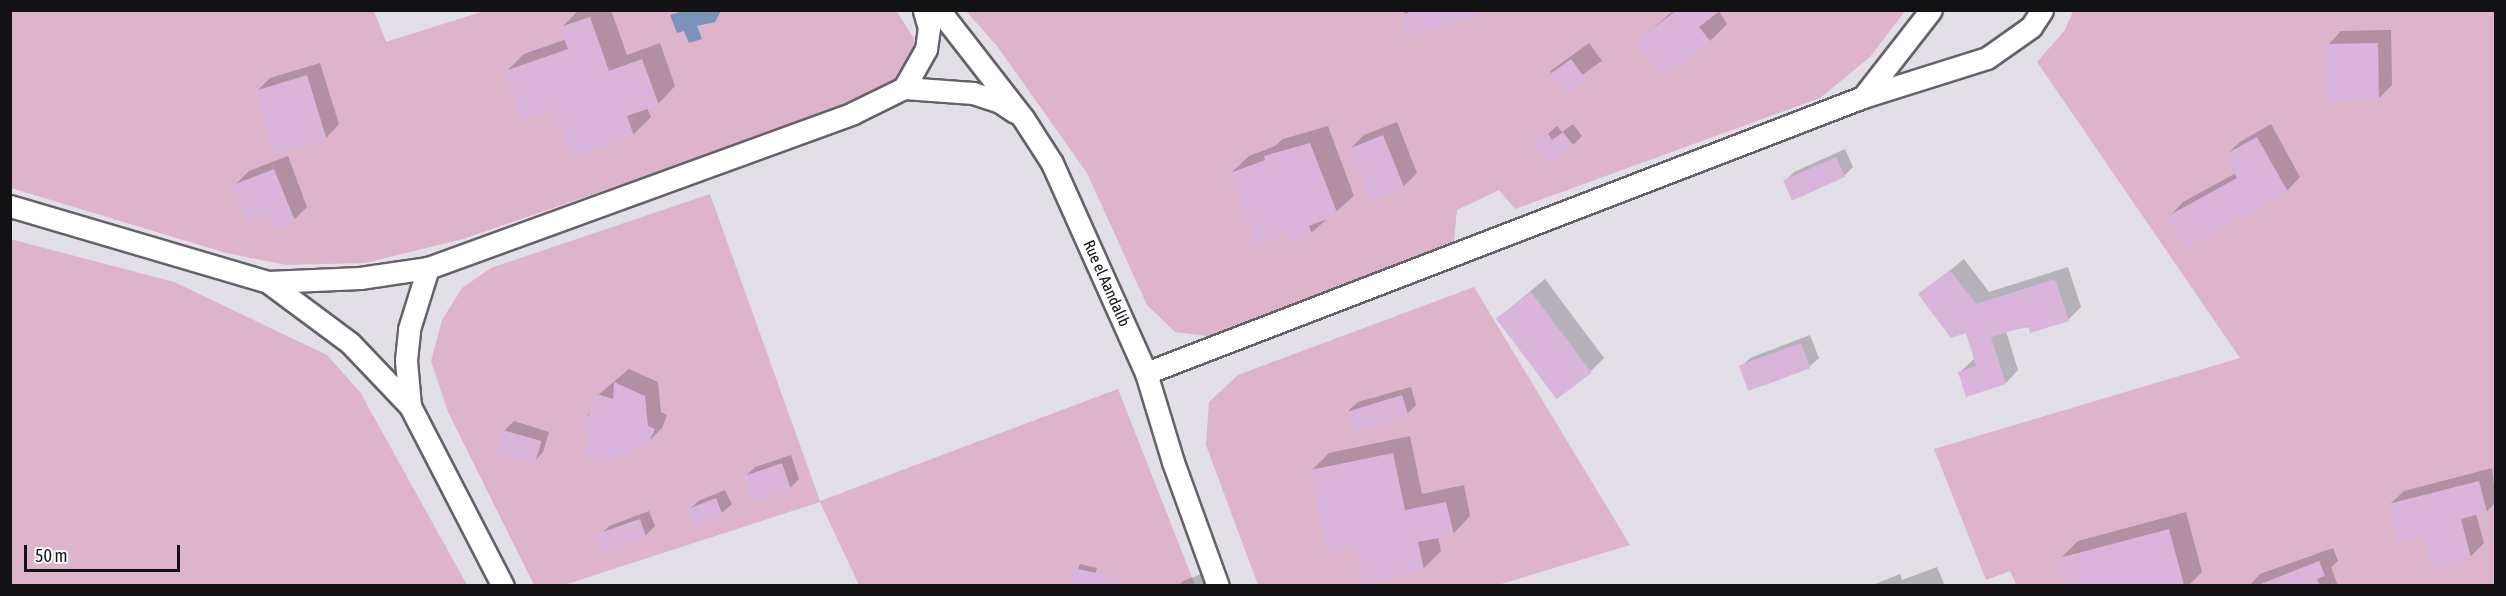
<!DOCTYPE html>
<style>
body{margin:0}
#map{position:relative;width:2506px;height:596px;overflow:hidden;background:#e2dfe6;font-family:"Asap Condensed",sans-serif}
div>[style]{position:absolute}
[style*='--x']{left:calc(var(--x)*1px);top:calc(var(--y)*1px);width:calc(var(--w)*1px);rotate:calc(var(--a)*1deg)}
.green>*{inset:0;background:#ddb4ca}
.water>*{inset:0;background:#7b92ba}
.shadow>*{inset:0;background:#0003;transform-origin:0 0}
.building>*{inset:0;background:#d9b4db;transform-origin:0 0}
.roads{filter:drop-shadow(2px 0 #656269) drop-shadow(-2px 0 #656269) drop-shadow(0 2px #656269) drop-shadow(0 -2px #656269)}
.street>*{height:21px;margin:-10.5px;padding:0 10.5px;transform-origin:10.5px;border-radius:10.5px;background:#fff}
span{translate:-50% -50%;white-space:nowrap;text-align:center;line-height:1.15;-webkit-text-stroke:4.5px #fff;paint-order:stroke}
.street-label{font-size:16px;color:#121114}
.frame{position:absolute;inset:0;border:12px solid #121114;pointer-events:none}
.scale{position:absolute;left:24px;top:545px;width:156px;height:27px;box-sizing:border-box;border:3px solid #121114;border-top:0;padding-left:8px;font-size:18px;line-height:21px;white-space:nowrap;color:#121114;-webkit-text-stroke:4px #fff;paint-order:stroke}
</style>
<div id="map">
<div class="green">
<div style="clip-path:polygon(896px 10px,914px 39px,912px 61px,879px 96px,463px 239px,365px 263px,286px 265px,226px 253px,11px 188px,10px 11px,374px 11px,386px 42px,484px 11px)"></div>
<div style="clip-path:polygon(966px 11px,1905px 11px,1870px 57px,1820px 98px,1515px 209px,1499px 190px,1457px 210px,1454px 241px,1215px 337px,1175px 332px,1147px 305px,1087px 173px,997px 46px)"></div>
<div style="clip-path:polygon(2073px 11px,2495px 11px,2495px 585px,2017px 586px,2010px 571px,1986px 580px,1934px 449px,2240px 358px,2037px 62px,2065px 30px)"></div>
<div style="clip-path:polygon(710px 194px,820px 501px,1118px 389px,1195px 585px,859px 585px,820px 502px,564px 585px,534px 585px,448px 412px,431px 361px,442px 320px,462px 288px,491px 268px)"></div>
<div style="clip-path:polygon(10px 239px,174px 282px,327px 355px,360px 392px,467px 585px,11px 585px)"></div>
<div style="clip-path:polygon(1474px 287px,1630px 545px,1498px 585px,1258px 585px,1206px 445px,1209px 402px,1238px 375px)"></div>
</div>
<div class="water">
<div style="clip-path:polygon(687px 10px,721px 10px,721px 11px,715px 22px,697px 26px,702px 39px,689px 43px,684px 31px,677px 33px,670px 15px)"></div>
</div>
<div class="shadow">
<div style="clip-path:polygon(579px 10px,611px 10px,627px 55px,660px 43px,675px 86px,658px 104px,647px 108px,651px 117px,633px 135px,555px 107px,507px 71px,524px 54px,567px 39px,562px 27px)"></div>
<div style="clip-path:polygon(1407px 10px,1487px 10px,1408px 34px,1403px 15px)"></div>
<div style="clip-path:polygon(1674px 10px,1718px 10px,1727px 24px,1710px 41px,1638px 41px)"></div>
<div style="clip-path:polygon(2391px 30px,2392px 85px,2379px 98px,2328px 45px,2341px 31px)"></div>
<div style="left:1589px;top:43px;width:22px;height:48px;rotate:54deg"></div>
<div style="clip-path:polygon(320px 63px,339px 124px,326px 138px,256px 92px,270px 78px)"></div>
<div style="clip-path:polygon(1397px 122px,1417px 173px,1403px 187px,1350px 149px,1364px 135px)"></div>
<div style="clip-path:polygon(1573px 124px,1582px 136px,1573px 145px,1535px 145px,1557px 126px,1562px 132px)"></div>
<div style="clip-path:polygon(2271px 124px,2300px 177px,2287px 191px,2170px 216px,2183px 202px,2236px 173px,2226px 155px,2240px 142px)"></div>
<div style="clip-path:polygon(1328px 126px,1354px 196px,1311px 233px,1288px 232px,1231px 173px,1249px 156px,1275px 146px,1283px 139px)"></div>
<div style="clip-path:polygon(1845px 149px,1853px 167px,1844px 176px,1785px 181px,1794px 172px)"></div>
<div style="clip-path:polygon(288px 156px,307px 207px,294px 220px,268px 211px,235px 185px,249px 171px)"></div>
<div style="clip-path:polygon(1964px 259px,1989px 292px,2068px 267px,2081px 307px,2068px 320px,2006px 331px,2018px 370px,2006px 383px,1960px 372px,1975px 358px,1967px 332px,1920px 295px)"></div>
<div style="clip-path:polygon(1545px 279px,1604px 358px,1591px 371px,1497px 319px)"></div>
<div style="clip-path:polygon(1810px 335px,1819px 358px,1809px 367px,1741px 367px,1750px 358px)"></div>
<div style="clip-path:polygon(629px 369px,658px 382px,661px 412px,667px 415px,662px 428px,648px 442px,592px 435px,584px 419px,592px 410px,598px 395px)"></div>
<div style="clip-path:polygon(1411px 387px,1416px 405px,1407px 414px,1348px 411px,1358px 402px)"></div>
<div style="clip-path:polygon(514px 421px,549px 432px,543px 452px,534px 462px,504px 431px)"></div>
<div style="clip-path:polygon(1410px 436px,1422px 494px,1464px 485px,1470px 516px,1453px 534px,1438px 537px,1441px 551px,1423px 569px,1312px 470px,1329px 453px)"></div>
<div style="clip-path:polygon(791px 455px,799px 479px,790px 488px,746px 476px,755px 467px)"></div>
<div style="clip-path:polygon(2492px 468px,2496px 502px,2487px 511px,2476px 514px,2484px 543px,2470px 557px,2390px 504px,2404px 491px)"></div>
<div style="clip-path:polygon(725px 490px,732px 504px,722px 513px,695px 524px,689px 510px,698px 501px)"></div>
<div style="clip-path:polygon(649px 511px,655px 526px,646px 535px,600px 535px,609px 526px)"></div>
<div style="clip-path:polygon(2186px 512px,2202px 572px,2188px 586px,2068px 586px,2061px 558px,2078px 541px)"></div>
<div style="clip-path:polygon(2333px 548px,2338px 561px,2331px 567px,2338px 586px,2249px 586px,2260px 574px)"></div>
<div style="clip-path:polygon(1080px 564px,1097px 568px,1092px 586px,1072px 585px)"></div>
<div style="clip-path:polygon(1937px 567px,1945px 586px,1870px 586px,1900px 574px,1902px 580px)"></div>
<div style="clip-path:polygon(1201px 574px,1206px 586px,1178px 586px,1183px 581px)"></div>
</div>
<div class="building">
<div style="clip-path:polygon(1416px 10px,1479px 10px,1480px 15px,1407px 36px,1401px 15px)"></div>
<div style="clip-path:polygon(1677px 10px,1721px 10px,1699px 27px,1711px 42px,1664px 77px,1636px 41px)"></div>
<div style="clip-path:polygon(590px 17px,609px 71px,642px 59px,659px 105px,627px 116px,634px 136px,572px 158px,554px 109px,522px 120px,505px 71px,568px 49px,560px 27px)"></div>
<div style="left:2378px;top:43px;width:57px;height:52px;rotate:89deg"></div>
<div style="left:1571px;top:59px;width:26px;height:26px;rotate:54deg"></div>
<div style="left:307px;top:75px;width:67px;height:54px;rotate:73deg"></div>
<div style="clip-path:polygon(1563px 132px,1574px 146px,1547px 164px,1533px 145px,1548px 134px,1552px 140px)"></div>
<div style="left:1383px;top:135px;width:57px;height:36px;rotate:68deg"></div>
<div style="clip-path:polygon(2257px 137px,2288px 192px,2185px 248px,2168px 216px,2237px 178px,2224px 155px)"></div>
<div style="clip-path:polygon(1310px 143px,1338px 215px,1309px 226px,1312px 234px,1291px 243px,1287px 234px,1257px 245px,1230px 173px,1265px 160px,1264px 156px)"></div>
<div style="left:1836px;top:157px;width:22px;height:58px;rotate:66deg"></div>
<div style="clip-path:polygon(274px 169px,295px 221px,274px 230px,267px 213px,247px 221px,233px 185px)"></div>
<div style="clip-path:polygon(1950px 270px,1976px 304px,2055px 279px,2069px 321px,2030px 333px,2028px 326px,1991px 337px,2006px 384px,1966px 397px,1958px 372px,1976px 366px,1966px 333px,1951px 338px,1918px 294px)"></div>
<div style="left:1531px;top:292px;width:101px;height:44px;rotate:53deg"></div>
<div style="left:1801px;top:343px;width:27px;height:66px;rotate:70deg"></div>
<div style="clip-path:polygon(614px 382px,645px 396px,648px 426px,655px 429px,648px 444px,604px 464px,583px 455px,590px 435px,582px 418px,589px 415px,597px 394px,613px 399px)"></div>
<div style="left:1402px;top:395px;width:21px;height:57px;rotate:73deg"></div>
<div style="left:503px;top:430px;width:40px;height:24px;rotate:16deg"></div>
<div style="clip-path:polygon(1393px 453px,1405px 510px,1446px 502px,1454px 535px,1418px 542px,1424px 570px,1364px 583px,1356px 547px,1328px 553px,1310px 470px)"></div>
<div style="left:782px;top:463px;width:28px;height:40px;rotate:71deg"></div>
<div style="clip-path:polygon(2479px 481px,2487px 512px,2461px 519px,2471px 558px,2431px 569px,2423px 537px,2399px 543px,2388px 504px)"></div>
<div style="left:716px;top:498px;width:18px;height:31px;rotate:68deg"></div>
<div style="left:640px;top:519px;width:18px;height:45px;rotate:71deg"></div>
<div style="clip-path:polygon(2169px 529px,2184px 585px,2067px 585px,2059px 558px)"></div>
<div style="clip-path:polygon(2319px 561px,2325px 576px,2317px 579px,2320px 585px,2258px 585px)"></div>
<div style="clip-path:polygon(1074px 568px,1122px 579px,1121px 585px,1070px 585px)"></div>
</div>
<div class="roads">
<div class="street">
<div style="--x:939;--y:10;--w:137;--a:52.1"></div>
<div style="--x:1023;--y:118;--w:54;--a:57.2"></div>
<div style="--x:1052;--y:163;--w:230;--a:65.9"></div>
<div style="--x:1146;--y:373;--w:93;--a:73.1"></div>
<div style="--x:1173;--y:462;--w:132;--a:70.1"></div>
<div style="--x:904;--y:88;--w:69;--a:4.1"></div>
<div style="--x:973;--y:93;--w:28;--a:18"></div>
<div style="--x:1000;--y:102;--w:18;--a:34"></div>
<div style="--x:1863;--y:97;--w:110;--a:-52"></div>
<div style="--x:10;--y:206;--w:269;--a:16.4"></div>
<div style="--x:268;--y:282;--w:92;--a:-2.5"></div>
<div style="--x:360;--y:278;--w:69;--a:-8.4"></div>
<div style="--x:428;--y:268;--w:452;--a:-20"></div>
<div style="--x:853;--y:113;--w:57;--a:-26.1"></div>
<div style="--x:904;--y:88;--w:45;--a:-60.6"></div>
<div style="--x:926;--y:49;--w:21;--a:-82"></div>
<div style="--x:929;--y:28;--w:19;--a:-106"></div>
<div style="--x:268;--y:282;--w:102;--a:36.6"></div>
<div style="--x:350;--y:343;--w:87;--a:46.4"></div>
<div style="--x:410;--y:406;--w:203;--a:62.7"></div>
<div style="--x:1146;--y:373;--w:768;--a:-21.05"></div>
<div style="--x:1863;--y:97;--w:130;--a:-17.5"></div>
<div style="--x:1987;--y:58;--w:54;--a:-35.2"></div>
<div style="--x:2031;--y:27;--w:20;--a:-57"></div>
<div style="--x:410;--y:406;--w:46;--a:-95"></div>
<div style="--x:406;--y:360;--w:31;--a:-84"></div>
<div style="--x:409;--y:329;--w:64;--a:-72.7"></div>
</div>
</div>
<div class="street-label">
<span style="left:1107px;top:283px;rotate:66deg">Rue el Aandalib</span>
</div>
<div class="frame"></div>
<div class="scale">50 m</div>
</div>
